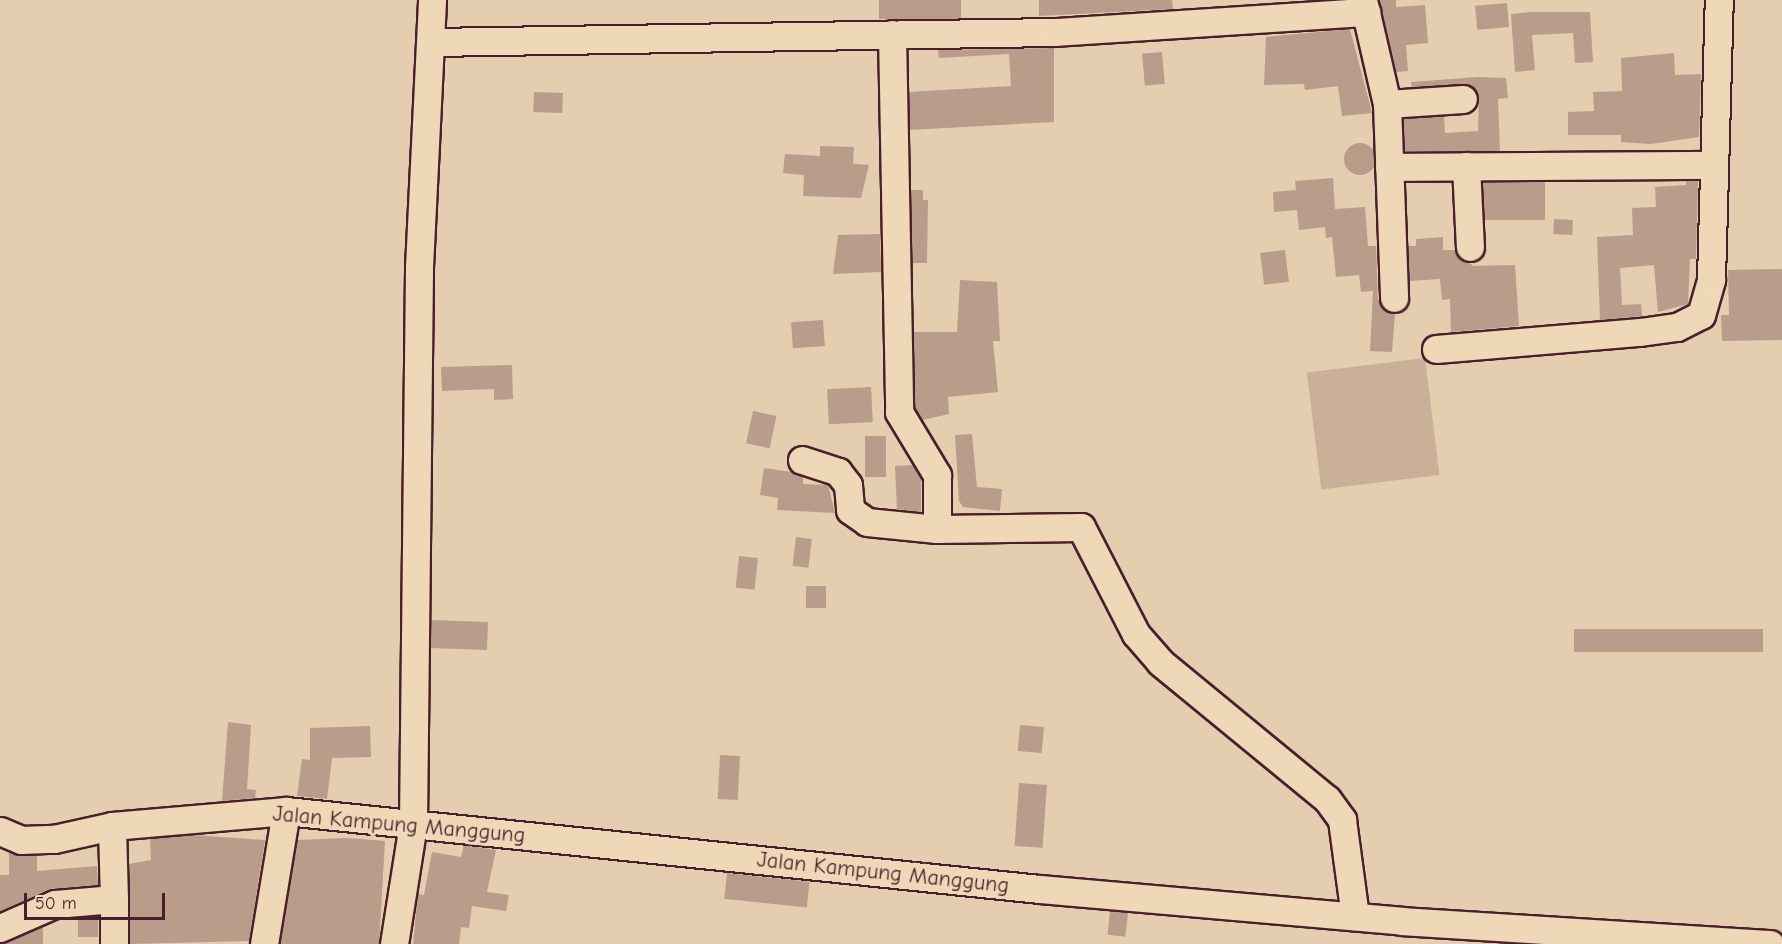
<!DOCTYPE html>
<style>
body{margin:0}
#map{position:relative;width:1782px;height:944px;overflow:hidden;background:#e5cdaf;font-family:"Comic Neue",sans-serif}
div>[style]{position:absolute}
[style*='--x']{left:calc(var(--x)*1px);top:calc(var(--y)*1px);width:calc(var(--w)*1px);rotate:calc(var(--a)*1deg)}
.green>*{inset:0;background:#cbb099;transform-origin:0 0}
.building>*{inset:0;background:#b99c8a;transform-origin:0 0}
.round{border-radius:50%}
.roads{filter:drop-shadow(2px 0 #4a1f2b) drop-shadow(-2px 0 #4a1f2b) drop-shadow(0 2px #4a1f2b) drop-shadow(0 -2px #4a1f2b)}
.minor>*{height:27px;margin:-13.5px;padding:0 13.5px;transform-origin:13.5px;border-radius:13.5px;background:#efd8b7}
span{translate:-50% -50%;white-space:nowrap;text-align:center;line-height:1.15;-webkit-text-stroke:6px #efd8b7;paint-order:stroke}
.street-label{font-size:22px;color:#4a1f2b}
.scale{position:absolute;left:24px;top:893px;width:141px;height:27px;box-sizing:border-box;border:3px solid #4a1f2b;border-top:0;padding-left:8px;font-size:18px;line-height:21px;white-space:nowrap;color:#4a1f2b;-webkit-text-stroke:4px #efd8b7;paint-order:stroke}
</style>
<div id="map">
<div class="green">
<div style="left:1425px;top:358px;width:118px;height:119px;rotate:83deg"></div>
</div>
<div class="building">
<div style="left:879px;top:0;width:82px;height:19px"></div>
<div style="clip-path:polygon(1039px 0,1172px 0,1173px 9px,1039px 16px)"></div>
<div style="clip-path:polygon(1379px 0,1396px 0,1396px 7px,1425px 5px,1428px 43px,1406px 45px,1408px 71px,1396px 72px)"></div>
<div style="left:1507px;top:3px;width:24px;height:32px;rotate:85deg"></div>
<div style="clip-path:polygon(1531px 12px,1590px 12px,1593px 62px,1575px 63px,1573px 33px,1532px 35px,1535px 70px,1515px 72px,1511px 14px)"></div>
<div style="clip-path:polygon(1350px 29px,1372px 113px,1342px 116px,1338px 86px,1305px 90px,1304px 84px,1264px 85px,1266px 37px)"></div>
<div style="clip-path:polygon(1054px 48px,1054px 122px,910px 130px,909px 92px,1011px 86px,1009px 54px,939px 58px,938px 50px)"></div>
<div style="left:1162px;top:52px;width:32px;height:20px;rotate:85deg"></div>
<div style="clip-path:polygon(1674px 53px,1675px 75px,1701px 74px,1699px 137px,1651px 144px,1621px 142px,1621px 135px,1568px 135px,1568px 112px,1594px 111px,1593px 92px,1622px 91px,1621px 58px)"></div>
<div style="clip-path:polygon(1478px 77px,1506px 78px,1508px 98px,1498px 99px,1500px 151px,1404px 151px,1403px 119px,1444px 116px,1445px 133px,1478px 131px,1479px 97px,1470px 85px,1412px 87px,1411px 82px)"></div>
<div style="left:534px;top:92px;width:29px;height:20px;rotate:2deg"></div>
<div class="round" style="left:1344px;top:143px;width:32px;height:32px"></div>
<div style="clip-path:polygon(820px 146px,854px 147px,853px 164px,869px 165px,861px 198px,803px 196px,804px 175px,783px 173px,785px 154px,820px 156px)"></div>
<div style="clip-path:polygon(1333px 178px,1335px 209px,1365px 207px,1368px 246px,1376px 246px,1378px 299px,1395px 314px,1392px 352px,1370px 351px,1373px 291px,1361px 292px,1359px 275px,1336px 277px,1332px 237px,1326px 238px,1325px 227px,1299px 230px,1297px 210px,1274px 212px,1273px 192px,1296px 190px,1295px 181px)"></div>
<div style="clip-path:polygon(1686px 181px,1698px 181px,1696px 259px,1690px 259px,1688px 304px,1658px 312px,1654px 265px,1620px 268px,1622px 305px,1641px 304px,1642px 316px,1600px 320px,1597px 237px,1633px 235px,1632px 208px,1656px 207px,1655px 187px,1686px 185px)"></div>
<div style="left:1483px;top:182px;width:62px;height:38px"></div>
<div style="clip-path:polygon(911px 190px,923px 190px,923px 200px,928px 200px,927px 263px,912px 263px)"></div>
<div style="left:1554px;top:219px;width:19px;height:15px;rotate:3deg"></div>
<div style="clip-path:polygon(880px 234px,881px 272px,833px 274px,838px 235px)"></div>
<div style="clip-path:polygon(1443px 237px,1443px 250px,1455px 250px,1473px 266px,1515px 265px,1519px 326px,1451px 332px,1450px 299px,1442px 300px,1440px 279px,1409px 281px,1408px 246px,1416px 246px,1416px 239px)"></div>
<div style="left:1285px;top:250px;width:32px;height:25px;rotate:83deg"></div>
<div style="clip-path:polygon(1782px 269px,1782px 340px,1722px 341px,1721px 315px,1729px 315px,1728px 270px)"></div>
<div style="clip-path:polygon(960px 280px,997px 282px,1000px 341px,993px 341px,998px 392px,948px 397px,949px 414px,922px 420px,915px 407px,913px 332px,957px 332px)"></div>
<div style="left:823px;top:320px;width:26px;height:32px;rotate:86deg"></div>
<div style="clip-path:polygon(512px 365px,513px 399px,494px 400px,494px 389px,442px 391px,441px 367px)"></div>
<div style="left:871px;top:387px;width:35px;height:44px;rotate:87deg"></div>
<div style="left:753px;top:411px;width:24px;height:33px;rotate:12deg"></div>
<div style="clip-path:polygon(972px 434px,977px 487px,1002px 489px,1000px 511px,963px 507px,959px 501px,955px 435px)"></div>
<div style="left:865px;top:436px;width:21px;height:41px"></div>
<div style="clip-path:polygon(913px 465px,921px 479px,921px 512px,897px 509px,895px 466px)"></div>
<div style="clip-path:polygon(764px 468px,792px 472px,803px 477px,803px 484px,828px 485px,835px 513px,777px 510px,778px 498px,760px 495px)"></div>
<div style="left:796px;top:537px;width:16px;height:29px;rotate:7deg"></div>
<div style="left:739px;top:556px;width:19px;height:32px;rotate:6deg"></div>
<div style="left:806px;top:586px;width:20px;height:22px"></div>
<div style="left:431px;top:620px;width:57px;height:28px;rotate:2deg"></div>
<div style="left:1763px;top:629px;width:23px;height:189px;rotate:90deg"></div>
<div style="clip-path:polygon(228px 722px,251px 725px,247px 789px,256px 790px,255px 798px,222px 801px)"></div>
<div style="left:1020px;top:725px;width:24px;height:26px;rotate:5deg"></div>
<div style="clip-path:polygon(370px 726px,371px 757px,332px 758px,327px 799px,297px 796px,302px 759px,310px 760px,310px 728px)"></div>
<div style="left:720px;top:755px;width:20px;height:44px;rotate:3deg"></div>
<div style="left:1019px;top:783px;width:28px;height:63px;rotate:4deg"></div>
<div style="clip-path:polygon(193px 835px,265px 840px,249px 941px,130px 944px,129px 864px,151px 860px,150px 839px)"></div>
<div style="clip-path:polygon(348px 838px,385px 841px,379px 944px,280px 944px,297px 840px)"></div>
<div style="clip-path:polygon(464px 845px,496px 850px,487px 892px,509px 895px,506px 911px,472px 906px,469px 928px,461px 927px,459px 944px,413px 944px,418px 894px,424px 895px,432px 852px,461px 857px)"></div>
<div style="clip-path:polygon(9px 852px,37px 855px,37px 871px,97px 866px,98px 885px,49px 889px,0 911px,0 875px,9px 875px)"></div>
<div style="left:727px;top:873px;width:83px;height:26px;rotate:6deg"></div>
<div style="left:1110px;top:911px;width:18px;height:24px;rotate:6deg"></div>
<div style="left:98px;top:916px;width:21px;height:20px;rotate:90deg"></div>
<div style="clip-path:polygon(43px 926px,43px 944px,0 944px,6px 942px)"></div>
</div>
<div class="roads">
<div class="minor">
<div style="--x:1363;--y:0;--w:107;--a:77"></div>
<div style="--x:1387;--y:104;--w:76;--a:-3.8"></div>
<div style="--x:892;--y:34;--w:378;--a:88.9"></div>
<div style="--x:899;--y:412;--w:74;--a:58.9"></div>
<div style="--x:937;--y:475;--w:54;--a:90"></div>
<div style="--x:431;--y:42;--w:624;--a:-0.92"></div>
<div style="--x:1055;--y:32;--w:312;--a:-3.7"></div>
<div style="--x:1387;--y:104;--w:194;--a:87.9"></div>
<div style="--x:1466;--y:166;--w:81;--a:87.2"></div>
<div style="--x:1389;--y:167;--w:325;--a:-0.4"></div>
<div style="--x:1436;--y:349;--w:205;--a:-4.8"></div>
<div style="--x:1640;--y:332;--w:37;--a:-8"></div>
<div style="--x:1677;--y:327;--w:27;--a:-27"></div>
<div style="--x:1701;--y:315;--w:37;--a:-74"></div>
<div style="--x:1711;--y:279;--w:279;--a:-88.4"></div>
<div style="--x:802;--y:460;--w:38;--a:18"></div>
<div style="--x:838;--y:472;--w:16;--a:52"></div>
<div style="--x:848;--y:485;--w:25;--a:85"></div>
<div style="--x:850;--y:510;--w:21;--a:35"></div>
<div style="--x:867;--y:522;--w:70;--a:5.7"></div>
<div style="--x:937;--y:529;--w:144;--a:-0.8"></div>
<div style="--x:1081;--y:527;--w:120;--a:62.8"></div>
<div style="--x:1136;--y:634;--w:37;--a:49"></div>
<div style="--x:1160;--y:662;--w:216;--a:39.4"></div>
<div style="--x:1327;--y:799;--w:26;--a:54"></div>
<div style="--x:1342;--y:820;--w:97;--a:82.3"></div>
<div style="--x:0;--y:831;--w:23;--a:23"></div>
<div style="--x:21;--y:840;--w:33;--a:-2"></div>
<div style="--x:54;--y:839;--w:59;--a:-12.6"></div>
<div style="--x:112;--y:826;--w:175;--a:-4.9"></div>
<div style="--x:286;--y:811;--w:757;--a:5.91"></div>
<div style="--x:1039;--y:889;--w:364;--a:5"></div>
<div style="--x:1402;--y:921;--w:369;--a:3.6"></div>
<div style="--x:0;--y:928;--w:60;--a:-23.6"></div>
<div style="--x:55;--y:904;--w:59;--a:-4.8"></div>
<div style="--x:114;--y:899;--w:73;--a:-91.6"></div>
<div style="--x:114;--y:944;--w:45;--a:-90"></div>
<div style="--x:264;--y:944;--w:135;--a:-80.6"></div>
<div style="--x:394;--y:944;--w:121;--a:-81"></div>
<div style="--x:413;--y:824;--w:557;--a:-89.38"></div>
<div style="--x:419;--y:267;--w:267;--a:-87.2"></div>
</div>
</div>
<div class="street-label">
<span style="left:399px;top:825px;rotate:5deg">Jalan Kampung Manggung</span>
<span style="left:883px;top:873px;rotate:6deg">Jalan Kampung Manggung</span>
</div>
<div class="scale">50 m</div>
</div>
